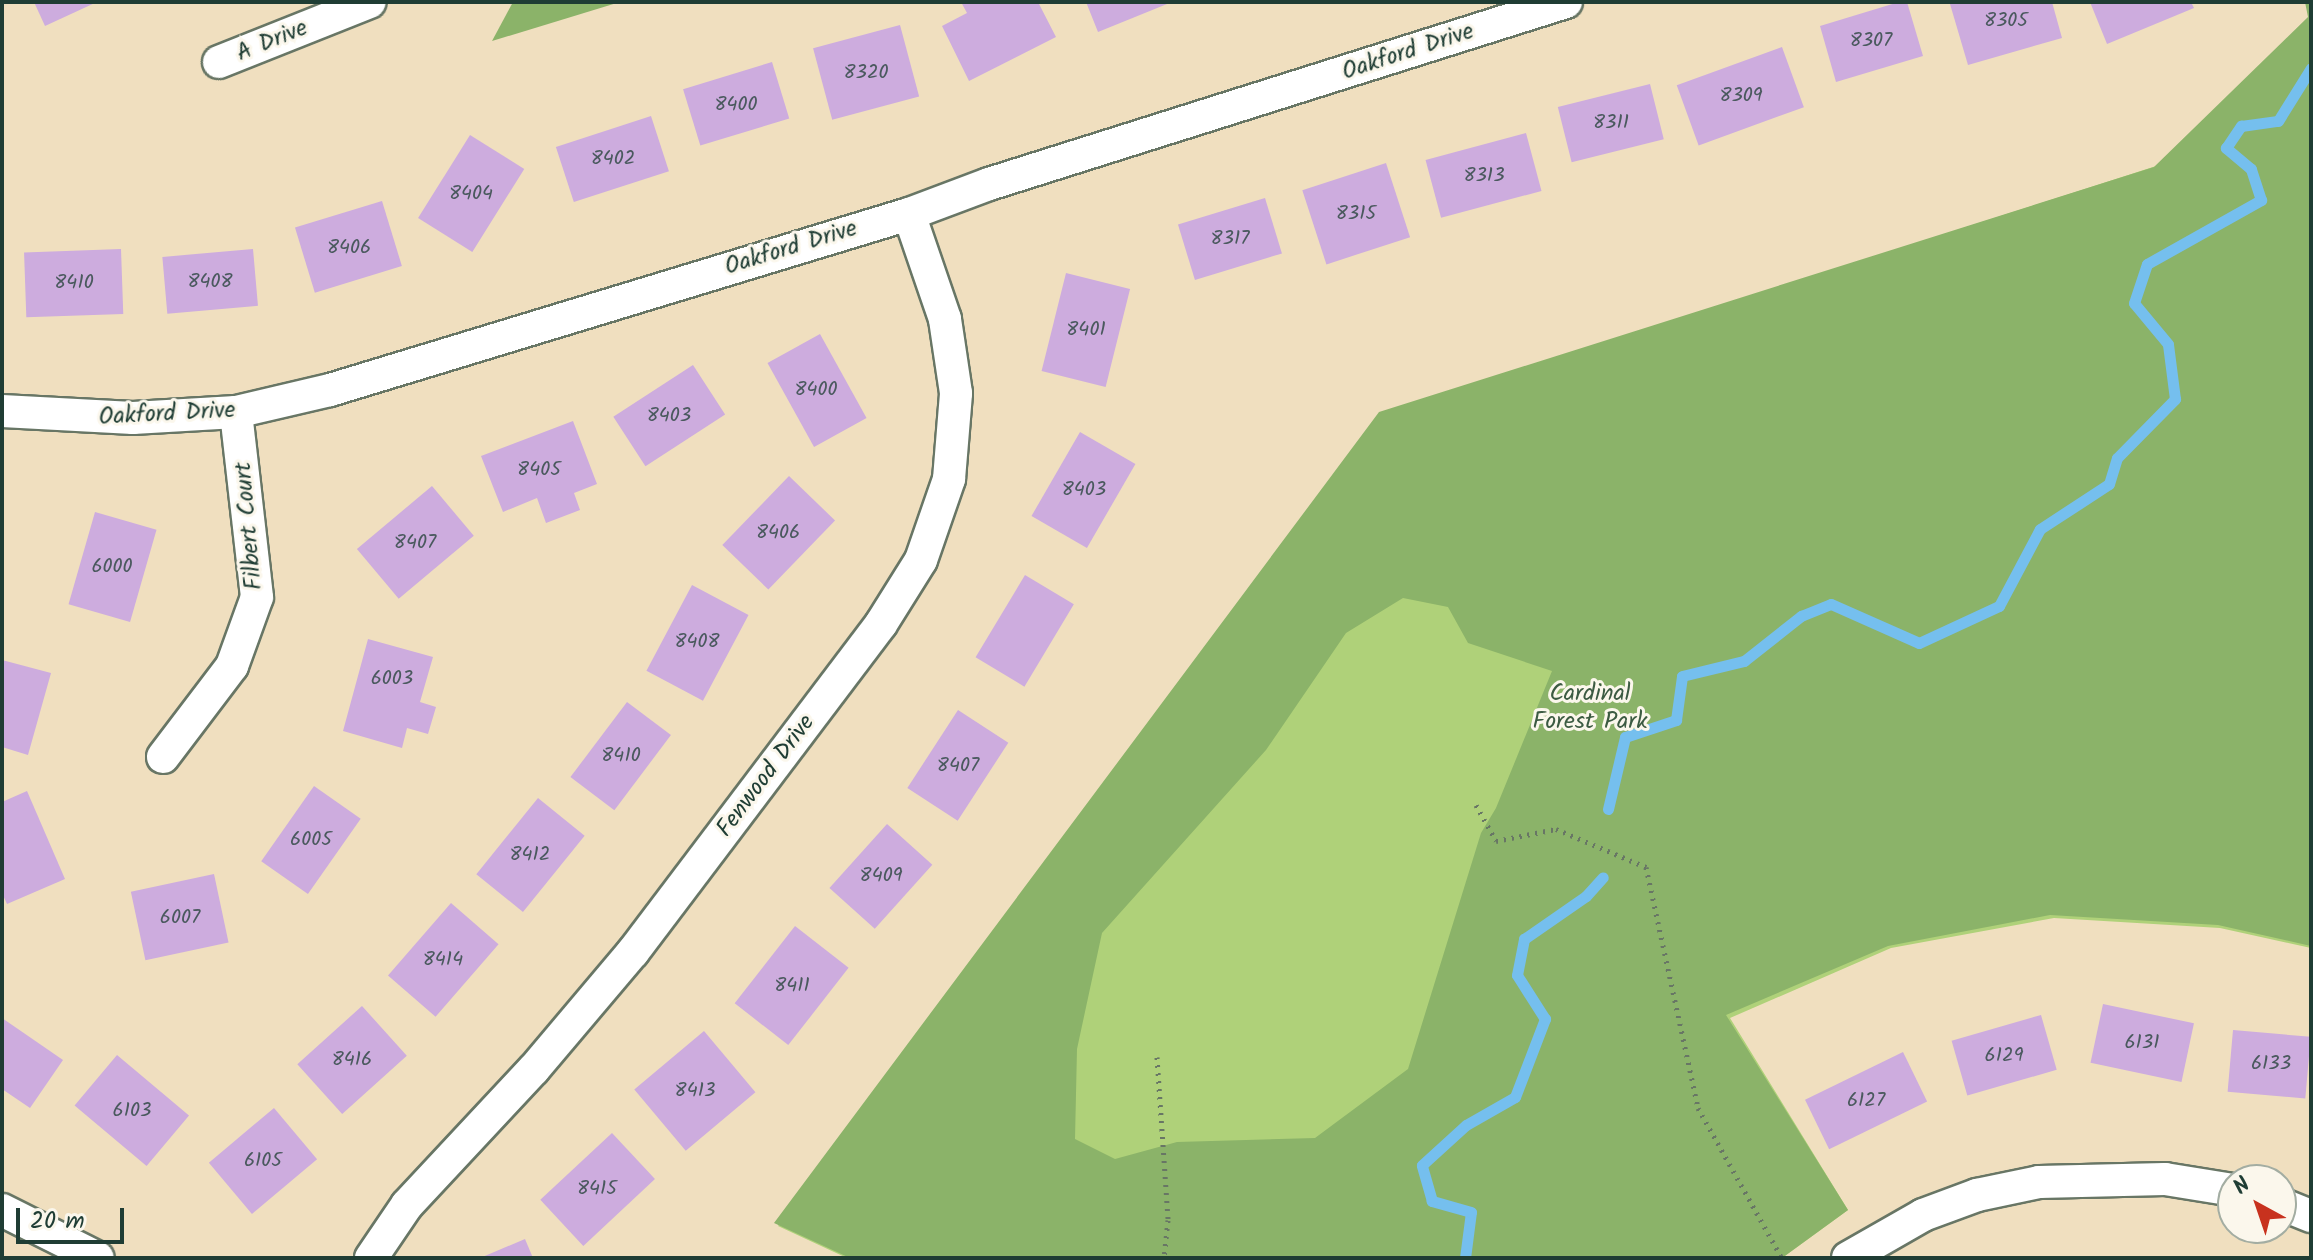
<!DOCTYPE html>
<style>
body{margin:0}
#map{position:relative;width:2313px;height:1260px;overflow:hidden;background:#f0dfbf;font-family:Kalam,sans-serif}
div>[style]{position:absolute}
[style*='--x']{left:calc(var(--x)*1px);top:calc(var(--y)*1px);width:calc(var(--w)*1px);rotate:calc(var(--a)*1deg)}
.green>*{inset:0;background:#afd179}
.forest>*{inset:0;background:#8bb369}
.stream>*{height:11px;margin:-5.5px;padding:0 5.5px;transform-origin:5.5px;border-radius:5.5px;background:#75bfee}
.building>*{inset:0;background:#cdacde;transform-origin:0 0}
.path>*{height:5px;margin-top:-2.5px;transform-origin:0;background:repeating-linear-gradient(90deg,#687665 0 2px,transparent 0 8px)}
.roads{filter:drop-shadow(2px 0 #687665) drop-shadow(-2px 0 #687665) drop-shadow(0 2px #687665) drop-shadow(0 -2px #687665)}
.street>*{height:32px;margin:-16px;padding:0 16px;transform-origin:16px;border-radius:16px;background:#fff}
span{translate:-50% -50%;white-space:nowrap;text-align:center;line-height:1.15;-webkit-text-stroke:6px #fbf7ec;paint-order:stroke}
.number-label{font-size:20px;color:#4a595e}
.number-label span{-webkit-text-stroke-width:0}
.street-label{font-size:24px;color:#1f3d34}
.park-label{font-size:24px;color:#3c5b42}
.frame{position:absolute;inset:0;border:4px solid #1f3d34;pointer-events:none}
.north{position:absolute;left:2217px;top:1164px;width:80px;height:80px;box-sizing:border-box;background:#fbf7ec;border:2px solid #a3ada2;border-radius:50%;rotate:320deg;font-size:22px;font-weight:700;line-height:32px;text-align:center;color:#1f3d34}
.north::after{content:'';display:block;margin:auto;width:28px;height:36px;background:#c8321e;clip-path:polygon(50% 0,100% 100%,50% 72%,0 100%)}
.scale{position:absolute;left:16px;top:1208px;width:108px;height:36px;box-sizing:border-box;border:4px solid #1f3d34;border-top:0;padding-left:10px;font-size:24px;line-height:28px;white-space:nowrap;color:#1f3d34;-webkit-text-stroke:6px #fbf7ec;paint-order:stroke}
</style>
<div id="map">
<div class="green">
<div style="clip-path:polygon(2311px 116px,2311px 948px,2220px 928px,2054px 918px,1891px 948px,1730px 1018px,1848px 1210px,1782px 1258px,847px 1258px,778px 1226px,1383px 415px)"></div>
</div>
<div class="forest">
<div style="clip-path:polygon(513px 2px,620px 2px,492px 41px)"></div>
<div style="clip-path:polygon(evenodd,2305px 2px,2311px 2px,2311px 946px,2218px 925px,2050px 915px,1888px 946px,1726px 1015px,1848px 1210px,1782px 1258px,850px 1258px,774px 1223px,1379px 412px,2154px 167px,2308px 17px,2305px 2px,1403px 598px,1448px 607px,1468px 643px,1552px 671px,1496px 808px,1481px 833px,1408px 1069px,1315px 1138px,1177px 1142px,1115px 1159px,1075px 1139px,1077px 1049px,1102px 933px,1266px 750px,1346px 633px,1403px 598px)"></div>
</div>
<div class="stream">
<div style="--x:1608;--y:809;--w:74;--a:-76.7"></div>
<div style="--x:1625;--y:737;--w:54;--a:-18.4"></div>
<div style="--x:1676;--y:720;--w:44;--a:-82.2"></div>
<div style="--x:1682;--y:676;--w:64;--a:-13.6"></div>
<div style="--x:1744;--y:661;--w:73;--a:-38.3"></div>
<div style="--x:1801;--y:616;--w:32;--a:-22"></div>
<div style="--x:1831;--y:604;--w:96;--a:23.9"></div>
<div style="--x:1919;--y:643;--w:88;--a:-24.8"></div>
<div style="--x:1999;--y:606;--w:87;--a:-62"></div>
<div style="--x:2040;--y:529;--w:82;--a:-33.1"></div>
<div style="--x:2109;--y:484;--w:27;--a:-73"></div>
<div style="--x:2117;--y:458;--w:83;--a:-45.5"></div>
<div style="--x:2175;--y:399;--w:55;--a:-97.3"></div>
<div style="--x:2168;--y:344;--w:53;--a:-129.7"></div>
<div style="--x:2134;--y:303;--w:41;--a:-71.6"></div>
<div style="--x:2147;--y:264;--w:131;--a:-29.3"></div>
<div style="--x:2261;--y:200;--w:33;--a:-108"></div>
<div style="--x:2251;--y:169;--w:33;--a:-140"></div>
<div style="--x:2226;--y:148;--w:27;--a:-56"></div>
<div style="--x:2241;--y:126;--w:37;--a:-8"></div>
<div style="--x:2278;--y:121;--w:62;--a:-58.1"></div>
<div style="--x:1465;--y:1258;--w:46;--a:-82.6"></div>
<div style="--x:1471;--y:1212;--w:41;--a:-164.2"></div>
<div style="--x:1432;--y:1201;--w:37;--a:-106"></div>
<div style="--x:1422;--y:1165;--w:59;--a:-42.3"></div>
<div style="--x:1466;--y:1125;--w:56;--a:-29.7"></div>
<div style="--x:1515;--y:1097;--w:84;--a:-69"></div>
<div style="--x:1545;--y:1019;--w:52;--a:-122.5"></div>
<div style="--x:1517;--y:975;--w:37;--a:-79"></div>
<div style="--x:1524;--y:939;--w:75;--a:-34.7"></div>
<div style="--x:1586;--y:896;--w:25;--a:-48"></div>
</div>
<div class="building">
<div style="clip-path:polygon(34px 2px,97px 2px,45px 26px)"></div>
<div style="clip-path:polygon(961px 2px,1038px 2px,1056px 37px,969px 81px,942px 26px,967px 13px)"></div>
<div style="clip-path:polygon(1086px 2px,1172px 2px,1098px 32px)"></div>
<div style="clip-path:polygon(1899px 2px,1907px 2px,1923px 56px,1836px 82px,1820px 26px)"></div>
<div style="clip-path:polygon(2052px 2px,2062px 38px,1968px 65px,1950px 4px)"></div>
<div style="clip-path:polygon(2090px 2px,2191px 2px,2194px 8px,2107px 44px)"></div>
<div style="left:900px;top:25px;width:74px;height:90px;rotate:75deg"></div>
<div style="left:1782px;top:47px;width:64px;height:112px;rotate:70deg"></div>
<div style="left:772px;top:62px;width:59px;height:93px;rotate:73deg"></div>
<div style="left:1650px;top:84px;width:57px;height:95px;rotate:76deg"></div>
<div style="left:651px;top:116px;width:58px;height:100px;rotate:72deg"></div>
<div style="left:1526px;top:133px;width:60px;height:104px;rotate:75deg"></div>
<div style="left:470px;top:135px;width:64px;height:98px;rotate:32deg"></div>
<div style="left:1386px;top:163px;width:78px;height:88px;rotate:72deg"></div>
<div style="left:1265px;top:198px;width:58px;height:91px;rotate:73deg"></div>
<div style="left:382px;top:201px;width:68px;height:91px;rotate:73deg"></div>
<div style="left:121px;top:249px;width:65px;height:97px;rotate:88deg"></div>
<div style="left:253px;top:249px;width:57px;height:91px;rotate:85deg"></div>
<div style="left:1066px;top:273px;width:66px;height:101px;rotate:14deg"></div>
<div style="left:820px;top:334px;width:96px;height:60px;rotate:61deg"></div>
<div style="left:693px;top:365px;width:59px;height:95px;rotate:57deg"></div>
<div style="clip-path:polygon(573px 421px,597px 484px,574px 493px,580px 510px,546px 523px,537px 498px,503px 512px,481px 456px)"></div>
<div style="left:1080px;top:432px;width:64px;height:97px;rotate:30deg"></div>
<div style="left:789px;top:476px;width:64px;height:96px;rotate:44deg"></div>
<div style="left:432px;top:486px;width:65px;height:98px;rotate:50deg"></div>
<div style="left:95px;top:512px;width:64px;height:96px;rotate:16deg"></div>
<div style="left:1025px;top:575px;width:57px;height:96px;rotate:31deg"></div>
<div style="left:692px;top:585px;width:64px;height:97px;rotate:28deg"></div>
<div style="clip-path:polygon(368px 639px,433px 657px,420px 702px,436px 707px,428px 734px,407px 728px,402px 748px,343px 731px)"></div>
<div style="clip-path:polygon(2px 660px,51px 673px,28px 755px,2px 747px)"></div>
<div style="left:627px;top:702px;width:55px;height:94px;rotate:37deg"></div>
<div style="left:958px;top:710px;width:60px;height:93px;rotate:33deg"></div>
<div style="left:314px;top:786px;width:57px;height:92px;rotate:35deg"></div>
<div style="clip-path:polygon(27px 791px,65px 879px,7px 904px,2px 893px,2px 802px)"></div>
<div style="left:538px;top:798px;width:60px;height:98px;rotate:39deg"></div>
<div style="left:887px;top:824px;width:61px;height:86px;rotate:42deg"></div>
<div style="left:214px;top:874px;width:70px;height:85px;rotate:78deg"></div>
<div style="left:451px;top:903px;width:63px;height:96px;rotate:41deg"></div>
<div style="left:795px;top:926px;width:68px;height:98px;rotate:38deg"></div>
<div style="left:2103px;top:1004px;width:93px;height:60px;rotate:12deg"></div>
<div style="left:362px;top:1006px;width:67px;height:87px;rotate:48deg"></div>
<div style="left:2041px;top:1015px;width:57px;height:93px;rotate:74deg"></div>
<div style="clip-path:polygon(2px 1018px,63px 1060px,30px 1108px,2px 1089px)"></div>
<div style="left:2233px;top:1030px;width:78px;height:62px;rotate:5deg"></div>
<div style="left:704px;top:1031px;width:80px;height:91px;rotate:50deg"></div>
<div style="left:1903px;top:1052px;width:55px;height:109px;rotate:64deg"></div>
<div style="left:117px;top:1055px;width:94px;height:66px;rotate:40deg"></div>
<div style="left:274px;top:1108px;width:67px;height:85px;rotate:50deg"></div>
<div style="left:612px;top:1133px;width:63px;height:98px;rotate:47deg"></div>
<div style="clip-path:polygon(525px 1239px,533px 1258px,480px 1258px)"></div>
</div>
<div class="path">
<div style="--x:1476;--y:805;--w:41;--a:60.9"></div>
<div style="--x:1496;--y:841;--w:61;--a:-11.3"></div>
<div style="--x:1556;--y:829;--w:98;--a:22.9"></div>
<div style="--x:1646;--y:867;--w:247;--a:77.8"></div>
<div style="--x:1698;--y:1108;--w:172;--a:60.8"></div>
<div style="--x:1157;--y:1057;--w:163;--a:86.1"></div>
<div style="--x:1168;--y:1220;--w:38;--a:96"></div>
</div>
<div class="roads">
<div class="street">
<div style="--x:219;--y:62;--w:162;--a:-21.7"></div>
<div style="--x:2;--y:411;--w:131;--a:3.1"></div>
<div style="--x:133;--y:418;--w:103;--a:-3.3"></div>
<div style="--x:236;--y:412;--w:97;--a:-13.2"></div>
<div style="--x:330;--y:390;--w:605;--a:-16.91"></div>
<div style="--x:909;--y:214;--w:85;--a:-20.6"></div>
<div style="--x:989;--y:184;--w:605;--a:-17.51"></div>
<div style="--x:163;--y:757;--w:114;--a:-52.8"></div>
<div style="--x:232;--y:666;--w:73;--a:-70.1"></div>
<div style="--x:257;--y:597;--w:186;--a:-96.5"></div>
<div style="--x:2281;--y:1204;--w:32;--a:22"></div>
<div style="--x:2;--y:1210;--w:107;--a:26.6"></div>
<div style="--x:371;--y:1258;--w:64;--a:-55.8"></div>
<div style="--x:407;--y:1205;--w:186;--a:-47"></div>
<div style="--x:534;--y:1069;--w:153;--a:-49.8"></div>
<div style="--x:633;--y:952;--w:411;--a:-52.9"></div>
<div style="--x:881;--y:624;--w:75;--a:-58"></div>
<div style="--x:921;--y:560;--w:86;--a:-70.9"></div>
<div style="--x:949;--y:479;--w:86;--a:-85.3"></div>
<div style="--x:956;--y:393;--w:75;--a:-98.5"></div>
<div style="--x:945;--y:319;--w:111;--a:-108.9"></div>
<div style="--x:1848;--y:1258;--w:86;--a:-29.8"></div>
<div style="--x:1923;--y:1215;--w:58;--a:-20.3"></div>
<div style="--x:1977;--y:1195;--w:63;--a:-11.8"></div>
<div style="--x:2039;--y:1182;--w:126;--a:-1.4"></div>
<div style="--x:2165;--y:1179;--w:69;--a:9.2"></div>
</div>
</div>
<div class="number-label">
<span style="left:2006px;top:21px">8305</span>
<span style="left:1871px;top:41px">8307</span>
<span style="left:866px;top:73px">8320</span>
<span style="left:1741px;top:96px">8309</span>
<span style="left:736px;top:105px">8400</span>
<span style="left:1611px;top:123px">8311</span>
<span style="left:613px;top:159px">8402</span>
<span style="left:1484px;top:176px">8313</span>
<span style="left:471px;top:194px">8404</span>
<span style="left:1356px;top:214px">8315</span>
<span style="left:1230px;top:239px">8317</span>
<span style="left:349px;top:248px">8406</span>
<span style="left:210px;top:282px">8408</span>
<span style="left:74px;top:283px">8410</span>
<span style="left:1086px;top:330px">8401</span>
<span style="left:816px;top:390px">8400</span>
<span style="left:669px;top:416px">8403</span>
<span style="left:539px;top:470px">8405</span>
<span style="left:1084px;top:490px">8403</span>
<span style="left:778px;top:533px">8406</span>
<span style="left:415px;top:543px">8407</span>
<span style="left:112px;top:567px">6000</span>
<span style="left:697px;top:642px">8408</span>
<span style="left:392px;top:679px">6003</span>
<span style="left:621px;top:756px">8410</span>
<span style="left:958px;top:766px">8407</span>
<span style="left:311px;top:840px">6005</span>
<span style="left:530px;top:855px">8412</span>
<span style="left:881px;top:876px">8409</span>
<span style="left:180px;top:918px">6007</span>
<span style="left:443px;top:960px">8414</span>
<span style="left:792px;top:986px">8411</span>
<span style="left:2142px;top:1043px">6131</span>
<span style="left:2004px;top:1056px">6129</span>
<span style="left:352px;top:1060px">8416</span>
<span style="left:2271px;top:1064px">6133</span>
<span style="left:695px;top:1091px">8413</span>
<span style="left:1866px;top:1101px">6127</span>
<span style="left:132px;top:1111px">6103</span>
<span style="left:263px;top:1161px">6105</span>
<span style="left:597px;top:1189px">8415</span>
</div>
<div class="street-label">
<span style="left:272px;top:41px;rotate:-22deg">A Drive</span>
<span style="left:1408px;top:52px;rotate:-18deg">Oakford Drive</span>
<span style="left:791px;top:248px;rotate:-17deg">Oakford Drive</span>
<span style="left:167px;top:414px;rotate:-3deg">Oakford Drive</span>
<span style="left:249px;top:526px;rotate:-95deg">Filbert Court</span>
<span style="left:766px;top:776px;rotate:-53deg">Fenwood Drive</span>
</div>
<div class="park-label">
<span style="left:1590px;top:708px">Cardinal<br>Forest Park</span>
</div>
<div class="frame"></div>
<div class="north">N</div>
<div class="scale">20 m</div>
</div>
